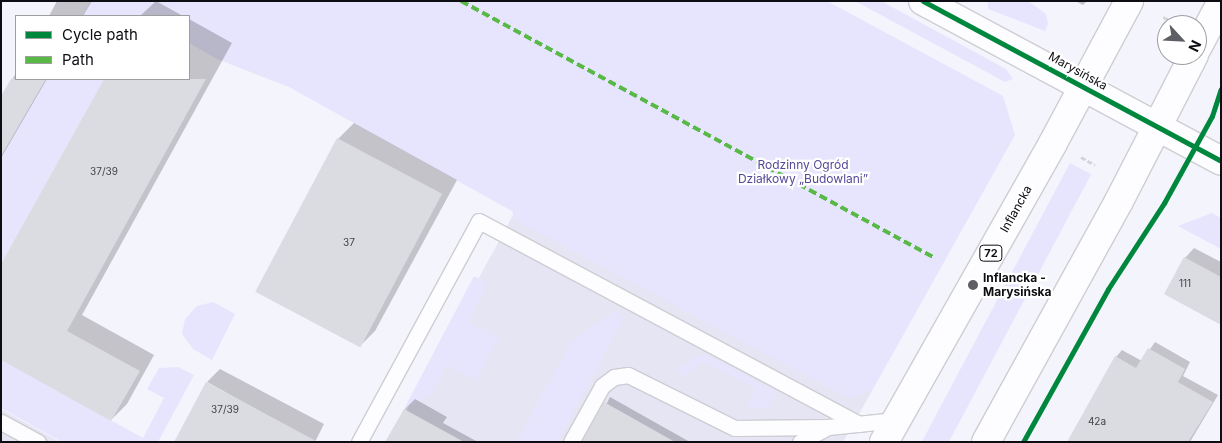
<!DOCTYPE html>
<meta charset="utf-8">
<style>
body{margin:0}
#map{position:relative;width:1222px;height:443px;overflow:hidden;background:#f4f4fc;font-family:Inter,sans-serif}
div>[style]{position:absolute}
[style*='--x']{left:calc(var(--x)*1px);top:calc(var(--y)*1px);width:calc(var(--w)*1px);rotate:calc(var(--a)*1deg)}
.built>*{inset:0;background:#e5e5f4}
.green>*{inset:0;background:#e6e5fd;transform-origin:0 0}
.shadow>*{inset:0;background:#0003}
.building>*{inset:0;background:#dbdbe2;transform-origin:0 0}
.path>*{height:3px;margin-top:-1.5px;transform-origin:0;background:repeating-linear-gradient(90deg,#d5d5d8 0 5px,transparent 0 7.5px)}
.roads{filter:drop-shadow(1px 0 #cdcdd3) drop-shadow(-1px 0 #cdcdd3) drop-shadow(0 1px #cdcdd3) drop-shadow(0 -1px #cdcdd3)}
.lane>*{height:15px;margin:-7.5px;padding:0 7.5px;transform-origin:7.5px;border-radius:7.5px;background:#fdfdff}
.street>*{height:28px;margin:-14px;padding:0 14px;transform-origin:14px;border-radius:14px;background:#fdfdff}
.primary>*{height:28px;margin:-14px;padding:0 14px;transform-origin:14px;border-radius:14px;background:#fdfdff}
.quiet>*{height:4px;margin-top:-2px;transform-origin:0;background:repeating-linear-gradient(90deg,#58b947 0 8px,transparent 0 12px)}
.cycleway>*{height:5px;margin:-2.5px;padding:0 2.5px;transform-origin:2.5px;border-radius:2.5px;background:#00873e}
.dots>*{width:14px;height:14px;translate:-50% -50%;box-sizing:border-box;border:2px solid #fff;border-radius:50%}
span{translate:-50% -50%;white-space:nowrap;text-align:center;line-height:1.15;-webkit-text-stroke:4.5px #fff;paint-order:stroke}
.number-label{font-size:10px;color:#424248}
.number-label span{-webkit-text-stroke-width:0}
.shield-label span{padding:1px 4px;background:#fff;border:1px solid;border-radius:4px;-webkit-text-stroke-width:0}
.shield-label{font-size:11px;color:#0d0d13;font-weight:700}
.street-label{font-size:12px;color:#0d0d13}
.park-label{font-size:12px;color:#564898}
.poi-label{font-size:12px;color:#0d0d13;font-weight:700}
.left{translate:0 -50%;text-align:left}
.frame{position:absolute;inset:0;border:2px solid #0d0d13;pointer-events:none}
.legend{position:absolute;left:15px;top:15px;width:175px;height:65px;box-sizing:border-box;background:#fff;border:1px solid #9e9ea1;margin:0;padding:6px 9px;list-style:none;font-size:15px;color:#0d0d13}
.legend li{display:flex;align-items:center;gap:10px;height:25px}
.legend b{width:25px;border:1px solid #9e9ea1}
.north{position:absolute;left:1157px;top:15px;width:50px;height:50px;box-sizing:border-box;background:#fff;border:1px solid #9e9ea1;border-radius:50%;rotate:115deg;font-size:14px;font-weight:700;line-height:20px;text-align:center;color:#0d0d13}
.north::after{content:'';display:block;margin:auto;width:18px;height:22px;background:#5e5e65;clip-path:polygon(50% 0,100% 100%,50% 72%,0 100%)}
</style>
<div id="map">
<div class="built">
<div style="clip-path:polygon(520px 202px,872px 391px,843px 442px,390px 442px)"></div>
<div style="clip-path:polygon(1px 409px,60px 442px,1px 442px)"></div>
</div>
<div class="green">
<div style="clip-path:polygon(91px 1px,827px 1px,1003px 96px,1015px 135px,872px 391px,848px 398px,515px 220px,512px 211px,289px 87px,217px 59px,189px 43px,189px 16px,82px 16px)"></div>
<div style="clip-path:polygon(855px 1px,881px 1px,1006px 69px,1013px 79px,1005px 82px)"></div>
<div style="clip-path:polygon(988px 1px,1028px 1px,1046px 14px,1048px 24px,1045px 31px,988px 9px)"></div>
<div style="clip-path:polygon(46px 79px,104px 79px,1px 264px,1px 156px)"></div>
<div style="left:1070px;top:163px;width:24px;height:320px;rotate:28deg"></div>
<div style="clip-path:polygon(1212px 213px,1221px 218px,1221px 249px,1178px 226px)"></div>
<div style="clip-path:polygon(474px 276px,488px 283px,468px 322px,499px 337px,476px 381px,447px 365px,431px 394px,404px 409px)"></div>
<div style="clip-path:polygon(213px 302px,235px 314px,212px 360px,193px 349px,182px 334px,185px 319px,197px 306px)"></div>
<div style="clip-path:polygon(615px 311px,624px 317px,557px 442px,516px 442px,572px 341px)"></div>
<div style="clip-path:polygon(706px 355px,776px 392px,768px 408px,746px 409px,756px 389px,703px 361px,685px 376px,676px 371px,692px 358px)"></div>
<div style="clip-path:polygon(1px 360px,143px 438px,164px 398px,147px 389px,159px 368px,178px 367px,194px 375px,158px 442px,62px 442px,1px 408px)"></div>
</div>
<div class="shadow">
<div style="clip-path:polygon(57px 1px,92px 1px,83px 16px,49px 16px)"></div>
<div style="clip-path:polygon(156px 1px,183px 16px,140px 16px)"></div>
<div style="clip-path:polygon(1075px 1px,1087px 1px,1083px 5px)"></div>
<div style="clip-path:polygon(189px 19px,232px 43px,82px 315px,154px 355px,127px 404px,111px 420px,1px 267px,106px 79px,189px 79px)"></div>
<div style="clip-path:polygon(16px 73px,16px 79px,47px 79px,1px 158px,1px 99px)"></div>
<div style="clip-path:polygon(354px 123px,457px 180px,375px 331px,360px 346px,338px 139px)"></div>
<div style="clip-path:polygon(1194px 248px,1221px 262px,1221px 311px,1185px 258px)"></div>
<div style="clip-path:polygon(1155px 342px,1190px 362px,1183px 376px,1218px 395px,1190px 442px,1168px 442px,1116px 357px,1122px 350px,1142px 361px)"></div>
<div style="clip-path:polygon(220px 369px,324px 424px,315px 442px,207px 382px)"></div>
<div style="clip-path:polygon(610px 397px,690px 442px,588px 442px)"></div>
<div style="clip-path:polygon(415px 399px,447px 417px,443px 423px,478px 442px,387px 442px,405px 409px)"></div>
</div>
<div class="building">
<div style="clip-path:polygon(11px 79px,46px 79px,1px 156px,1px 96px)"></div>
<div style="clip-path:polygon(104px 79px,206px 79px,67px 331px,140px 371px,111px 421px,1px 360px,1px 264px)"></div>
<div style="left:337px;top:138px;width:119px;height:174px;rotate:28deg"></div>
<div style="clip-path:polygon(1184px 257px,1221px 277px,1221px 325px,1164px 294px)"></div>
<div style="clip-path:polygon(1148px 348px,1185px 369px,1178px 382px,1213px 402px,1188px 442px,1067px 442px,1115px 356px,1136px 368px)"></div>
<div style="clip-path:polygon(206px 382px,318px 442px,174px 442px)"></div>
<div style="clip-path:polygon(604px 402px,675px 442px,582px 442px)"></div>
<div style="clip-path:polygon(404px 409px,464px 442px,385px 442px)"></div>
</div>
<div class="path">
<div style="--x:1163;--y:17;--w:14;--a:25"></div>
<div style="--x:1081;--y:157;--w:16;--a:30"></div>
</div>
<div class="roads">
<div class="lane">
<div style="--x:1;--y:422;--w:42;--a:28.4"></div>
<div style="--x:359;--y:442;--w:251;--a:-61.5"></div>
<div style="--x:479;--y:221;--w:431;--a:28.1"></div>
<div style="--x:571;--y:442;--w:64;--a:-61"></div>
<div style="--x:602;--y:386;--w:15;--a:-37"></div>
<div style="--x:614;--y:377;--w:14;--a:-8"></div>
<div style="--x:628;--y:375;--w:119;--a:26.4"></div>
<div style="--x:735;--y:428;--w:93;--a:-0.6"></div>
<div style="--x:800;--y:442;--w:32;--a:-28"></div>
<div style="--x:828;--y:427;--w:68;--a:-5.9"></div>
</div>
<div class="street">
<div style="--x:923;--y:1;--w:338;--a:28.2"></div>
</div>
<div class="primary">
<div style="--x:1197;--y:48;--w:51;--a:-61.9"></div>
<div style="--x:884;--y:442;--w:343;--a:-60.5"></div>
<div style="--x:1053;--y:143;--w:161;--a:-61.8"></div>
<div style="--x:986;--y:442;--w:275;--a:-61.1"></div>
<div style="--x:1119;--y:201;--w:164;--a:-62.8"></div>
</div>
</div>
<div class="quiet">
<div style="--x:461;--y:1;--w:537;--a:28.47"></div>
</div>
<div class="cycleway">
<div style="--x:923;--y:1;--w:338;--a:28.2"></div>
<div style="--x:1023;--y:442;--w:175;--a:-60.9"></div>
<div style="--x:1108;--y:289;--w:103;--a:-56.9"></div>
<div style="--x:1164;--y:203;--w:99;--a:-61.1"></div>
<div style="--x:1212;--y:116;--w:28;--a:-72"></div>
</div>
<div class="dots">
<div style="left:973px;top:285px;background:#5e5e65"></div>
</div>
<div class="number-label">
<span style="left:104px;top:172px">37/39</span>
<span style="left:349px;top:243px">37</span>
<span style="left:1185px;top:284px">111</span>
<span style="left:225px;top:410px">37/39</span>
<span style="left:1097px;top:422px">42a</span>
</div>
<div class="shield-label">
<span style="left:991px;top:253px">72</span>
</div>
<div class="street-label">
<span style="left:1078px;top:71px;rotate:29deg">Marysińska</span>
<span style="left:1016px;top:209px;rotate:-61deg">Inflancka</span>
</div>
<div class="park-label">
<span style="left:803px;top:172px">Rodzinny Ogród<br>Działkowy „Budowlani”</span>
</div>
<div class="poi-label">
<span class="left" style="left:983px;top:285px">Inflancka -<br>Marysińska</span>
</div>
<div class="frame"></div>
<ul class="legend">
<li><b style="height:6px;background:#00873e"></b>Cycle path</li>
<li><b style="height:6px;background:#58b947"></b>Path</li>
</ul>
<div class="north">N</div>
</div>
